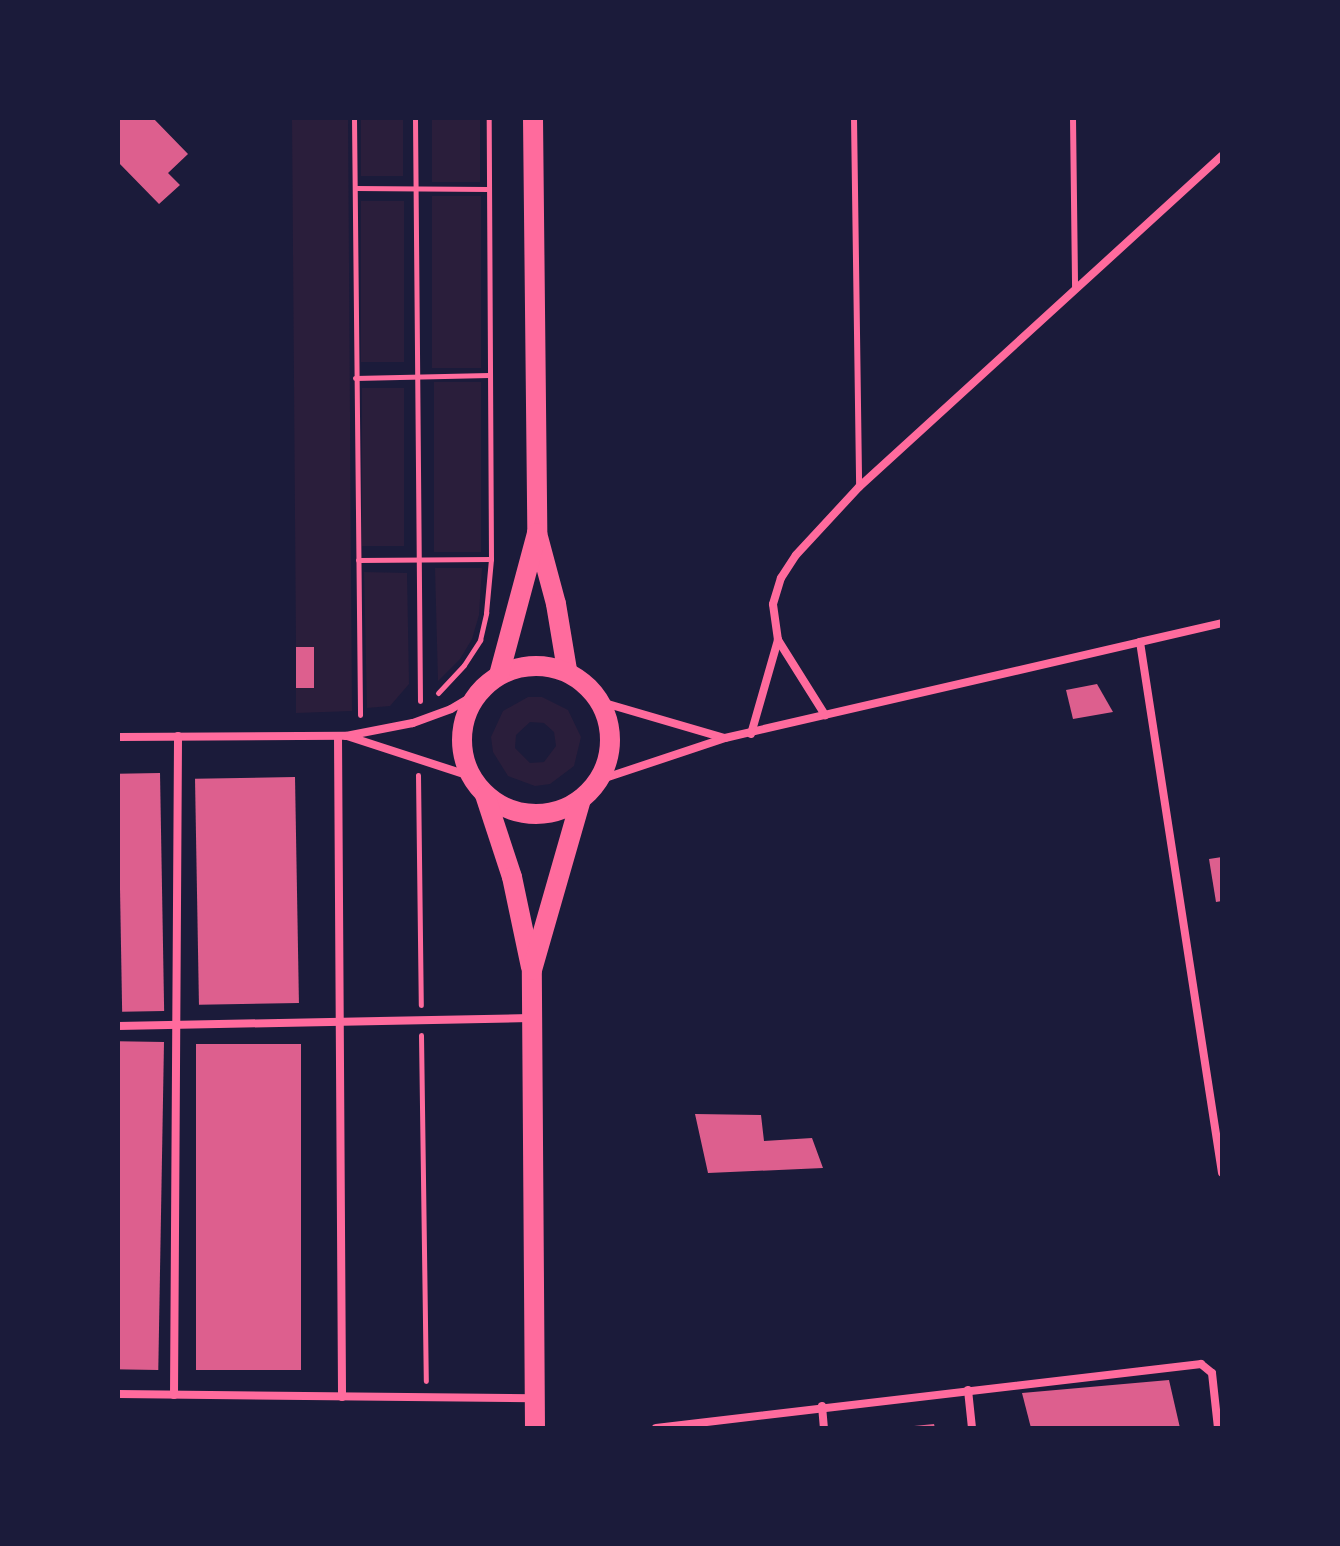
<!DOCTYPE html>
<style>
body{margin:0}
#map{position:relative;width:1340px;height:1546px;overflow:hidden;background:#1b1b3a;font-family:"Asap Condensed",sans-serif}
div>[style]{position:absolute}
[style*='--x']{left:calc(var(--x)*1px);top:calc(var(--y)*1px);width:calc(var(--w)*1px);rotate:calc(var(--a)*1deg)}
.green>*{inset:0;background:#2a1e3b;transform-origin:0 0}
.building>*{inset:0;background:#dd5f8e;transform-origin:0 0}
.path>*{height:5px;margin:-2.5px;padding:0 2.5px;transform-origin:2.5px;border-radius:2.5px;background:#ff6b9d}
.service>*{height:6px;margin:-3px;padding:0 3px;transform-origin:3px;border-radius:3px;background:#ff6b9d}
.minor>*{height:8px;margin:-4px;padding:0 4px;transform-origin:4px;border-radius:4px;background:#ff6b9d}
.primary>*{height:20px;margin:-10px;padding:0 10px;transform-origin:10px;border-radius:10px;background:#ff6b9d}
.primary>.ring{margin:-10px;padding:0;box-sizing:content-box;background:none;border:20px solid #ff6b9d;border-radius:50%}
span{translate:-50% -50%;white-space:nowrap;text-align:center;line-height:1.15;-webkit-text-stroke:8px #1b1b3a;paint-order:stroke}
.frame{position:absolute;inset:0;border:120px solid #1b1b3a;pointer-events:none}
</style>
<div id="map">
<div class="green">
<div style="clip-path:polygon(292px 118px,348px 118px,352px 711px,296px 713px,296px 688px,314px 686px,314px 647px,296px 647px)"></div>
<div style="left:361px;top:118px;width:42px;height:58px"></div>
<div style="left:432px;top:118px;width:48px;height:64px"></div>
<div style="left:432px;top:196px;width:49px;height:172px"></div>
<div style="left:404px;top:201px;width:161px;height:43px;rotate:90deg"></div>
<div style="left:481px;top:382px;width:170px;height:47px;rotate:90deg"></div>
<div style="left:362px;top:388px;width:42px;height:158px"></div>
<div style="clip-path:polygon(435px 568px,482px 568px,479px 615px,472px 639px,460px 659px,438px 681px)"></div>
<div style="clip-path:polygon(364px 572px,407px 573px,409px 684px,390px 706px,367px 708px)"></div>
<div style="clip-path:polygon(evenodd,528px 697px,542px 697px,568px 710px,581px 737px,574px 766px,550px 784px,535px 786px,508px 776px,493px 752px,491px 737px,503px 711px,528px 697px,530px 722px,544px 723px,554px 732px,556px 746px,544px 762px,530px 763px,515px 748px,516px 735px,530px 722px)"></div>
</div>
<div class="building">
<div style="clip-path:polygon(118px 118px,153px 118px,188px 154px,168px 173px,180px 185px,159px 204px,118px 162px)"></div>
<div style="left:296px;top:647px;width:18px;height:41px"></div>
<div style="clip-path:polygon(1097px 684px,1113px 712px,1073px 719px,1066px 690px)"></div>
<div style="left:160px;top:773px;width:238px;height:42px;rotate:89deg"></div>
<div style="left:295px;top:777px;width:226px;height:100px;rotate:89deg"></div>
<div style="clip-path:polygon(1222px 857px,1222px 901px,1216px 902px,1209px 859px)"></div>
<div style="left:164px;top:1042px;width:328px;height:46px;rotate:91deg"></div>
<div style="left:196px;top:1044px;width:105px;height:326px"></div>
<div style="clip-path:polygon(695px 1114px,761px 1115px,764px 1141px,812px 1138px,823px 1168px,708px 1173px)"></div>
<div style="clip-path:polygon(1169px 1380px,1180px 1428px,1031px 1428px,1022px 1393px)"></div>
<div style="clip-path:polygon(934px 1424px,935px 1428px,914px 1428px,914px 1426px)"></div>
</div>
<div class="path">
<div style="--x:354;--y:118;--w:597;--a:89.42"></div>
<div style="--x:415;--y:118;--w:583;--a:89.51"></div>
<div style="--x:355;--y:188;--w:133;--a:0.4"></div>
<div style="--x:355;--y:378;--w:134;--a:-1.3"></div>
<div style="--x:358;--y:560;--w:133;--a:-0.4"></div>
<div style="--x:438;--y:693;--w:38;--a:-47"></div>
<div style="--x:464;--y:665;--w:30;--a:-57"></div>
<div style="--x:480;--y:640;--w:28;--a:-77"></div>
<div style="--x:486;--y:613;--w:54;--a:-84.7"></div>
<div style="--x:491;--y:559;--w:441;--a:-90.3"></div>
<div style="--x:418;--y:775;--w:230;--a:89.3"></div>
<div style="--x:421;--y:1035;--w:346;--a:89.2"></div>
</div>
<div class="service">
<div style="--x:854;--y:118;--w:368;--a:89.2"></div>
<div style="--x:1073;--y:118;--w:171;--a:89.3"></div>
</div>
<div class="minor">
<div style="--x:778;--y:640;--w:89;--a:57.9"></div>
<div style="--x:1140;--y:642;--w:84;--a:-13"></div>
<div style="--x:601;--y:702;--w:128;--a:16.3"></div>
<div style="--x:751;--y:734;--w:98;--a:-74"></div>
<div style="--x:778;--y:640;--w:36;--a:-98"></div>
<div style="--x:773;--y:604;--w:27;--a:-73"></div>
<div style="--x:781;--y:578;--w:27;--a:-57"></div>
<div style="--x:796;--y:555;--w:93;--a:-47.2"></div>
<div style="--x:859;--y:487;--w:491;--a:-42.4"></div>
<div style="--x:338;--y:736;--w:661;--a:89.65"></div>
<div style="--x:347;--y:736;--w:129;--a:18"></div>
<div style="--x:118;--y:737;--w:228;--a:-0.3"></div>
<div style="--x:346;--y:736;--w:68;--a:-11"></div>
<div style="--x:413;--y:723;--w:40;--a:-20.2"></div>
<div style="--x:451;--y:709;--w:29;--a:-31"></div>
<div style="--x:599;--y:780;--w:133;--a:-18.4"></div>
<div style="--x:725;--y:738;--w:426;--a:-13"></div>
<div style="--x:1140;--y:642;--w:537;--a:81.22"></div>
<div style="--x:118;--y:1026;--w:412;--a:-1.1"></div>
<div style="--x:968;--y:1390;--w:38;--a:84"></div>
<div style="--x:118;--y:1394;--w:415;--a:0.6"></div>
<div style="--x:174;--y:1395;--w:659;--a:-89.65"></div>
<div style="--x:822;--y:1406;--w:22;--a:85"></div>
<div style="--x:656;--y:1428;--w:549;--a:-6.7"></div>
<div style="--x:1201;--y:1364;--w:14;--a:39"></div>
<div style="--x:1212;--y:1373;--w:55;--a:83.8"></div>
</div>
<div class="primary">
<div style="--x:533;--y:118;--w:415;--a:89.4"></div>
<div style="--x:537;--y:533;--w:73;--a:75"></div>
<div style="--x:556;--y:604;--w:67;--a:80.5"></div>
<div class="ring" style="left:462px;top:666px;width:128px;height:128px"></div>
<div style="--x:499;--y:675;--w:147;--a:-75"></div>
<div style="--x:485;--y:795;--w:86;--a:71.8"></div>
<div style="--x:512;--y:877;--w:92;--a:78.1"></div>
<div style="--x:535;--y:1428;--w:458;--a:-90.4"></div>
<div style="--x:532;--y:970;--w:178;--a:-74"></div>
</div>
<div class="frame"></div>
</div>
